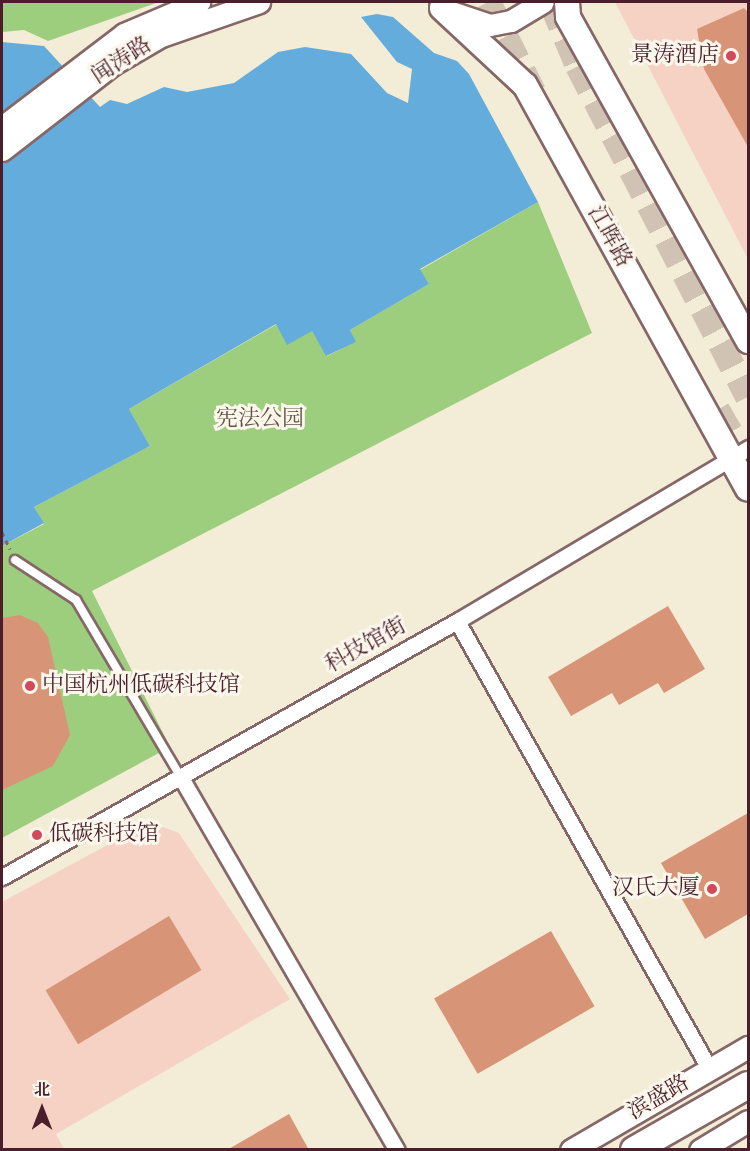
<!DOCTYPE html>
<meta charset="utf-8">
<style>
body{margin:0}
#map{position:relative;width:750px;height:1151px;overflow:hidden;background:#f3ecd6;font-family:"Old Standard TT","Noto Serif SC",serif}
div>[style]{position:absolute}
[style*='--x']{left:calc(var(--x)*1px);top:calc(var(--y)*1px);width:calc(var(--w)*1px);rotate:calc(var(--a)*1deg)}
.built>*{inset:0;background:#f5d2c3}
.green>*{inset:0;background:#9dce7e}
.water>*{inset:0;background:#63acdb}
.building>*{inset:0;background:#d89477;transform-origin:0 0}
.trunk-tunnel>*{height:26px;margin-top:-13px;transform-origin:0;background:repeating-linear-gradient(90deg,#d1c3b4 0 26px,transparent 0 39px)}
.path>*{height:3px;margin-top:-1.5px;transform-origin:0;background:repeating-linear-gradient(90deg,#856767 0 4.5px,transparent 0 9px)}
.roads{filter:drop-shadow(2px 0 #856767) drop-shadow(-2px 0 #856767) drop-shadow(0 2px #856767) drop-shadow(0 -2px #856767)}
.service>*{height:8px;margin:-4px;padding:0 4px;transform-origin:4px;border-radius:4px;background:#fff}
.minor>*{height:15px;margin:-7.5px;padding:0 7.5px;transform-origin:7.5px;border-radius:7.5px;background:#fff}
.secondary>*{height:21px;margin:-10.5px;padding:0 10.5px;transform-origin:10.5px;border-radius:10.5px;background:#fff}
.primary>*{height:24px;margin:-12px;padding:0 12px;transform-origin:12px;border-radius:12px;background:#fff}
.trunk>*{height:26px;margin:-13px;padding:0 13px;transform-origin:13px;border-radius:13px;background:#fff}
.dots>*{width:16px;height:16px;translate:-50% -50%;box-sizing:border-box;border:3px solid #fbf7ec;border-radius:50%}
span{translate:-50% -50%;white-space:nowrap;text-align:center;line-height:1.15;-webkit-text-stroke:6px #fbf7ec;paint-order:stroke}
.poi-label{font-size:22px;color:#4a1f2b}
.right{translate:-100% -50%;text-align:right}
.left{translate:0 -50%;text-align:left}
.street-label{font-size:22px;color:#4a1f2b}
.park-label{font-size:22px;color:#635444}
.frame{position:absolute;inset:0;border:3px solid #4a1f2b;pointer-events:none}
.north{position:absolute;left:12px;top:1079px;width:60px;height:60px;-webkit-text-stroke:4px #fbf7ec;paint-order:stroke;rotate:0deg;font-size:16px;font-weight:700;line-height:24px;text-align:center;color:#4a1f2b}
.north::after{content:'';display:block;margin:auto;width:21px;height:27px;background:#4a1f2b;clip-path:polygon(50% 0,100% 100%,50% 72%,0 100%)}
</style>
<div id="map">
<div class="built">
<div style="clip-path:polygon(615px 2px,748px 2px,748px 259px)"></div>
<div style="clip-path:polygon(157px 825px,179px 833px,290px 999px,56px 1134px,64px 1149px,2px 1150px,2px 902px,137px 829px)"></div>
</div>
<div class="green">
<div style="clip-path:polygon(2px 2px,159px 2px,48px 41px,24px 30px,2px 32px)"></div>
<div style="clip-path:polygon(538px 202px,592px 333px,92px 591px,170px 747px,2px 838px,2px 546px,44px 524px,34px 507px,150px 446px,129px 409px,277px 324px,312px 331px,327px 356px,355px 342px,350px 330px,429px 284px,420px 270px)"></div>
</div>
<div class="water">
<div style="clip-path:polygon(377px 14px,393px 17px,434px 53px,457px 61px,469px 74px,538px 202px,420px 269px,429px 284px,350px 330px,356px 342px,326px 356px,312px 331px,287px 345px,276px 324px,129px 409px,150px 446px,34px 507px,44px 523px,2px 546px,2px 42px,44px 46px,100px 107px,110px 100px,127px 104px,164px 87px,187px 92px,234px 83px,278px 52px,305px 47px,351px 54px,387px 93px,408px 103px,412px 69px,397px 62px,361px 17px)"></div>
</div>
<div class="building">
<div style="clip-path:polygon(744px 8px,748px 12px,748px 147px,704px 69px,697px 29px)"></div>
<div style="clip-path:polygon(668px 606px,705px 669px,664px 693px,658px 683px,619px 705px,612px 693px,571px 716px,548px 677px)"></div>
<div style="clip-path:polygon(20px 615px,38px 623px,48px 637px,70px 735px,53px 766px,2px 790px,2px 618px)"></div>
<div style="clip-path:polygon(748px 813px,748px 914px,705px 939px,661px 863px)"></div>
<div style="left:169px;top:916px;width:63px;height:144px;rotate:59deg"></div>
<div style="left:551px;top:931px;width:87px;height:135px;rotate:60deg"></div>
<div style="clip-path:polygon(289px 1114px,309px 1150px,227px 1150px)"></div>
</div>
<div class="trunk-tunnel">
<div style="--x:488;--y:2;--w:101;--a:63.4"></div>
<div style="--x:551;--y:2;--w:69;--a:67.1"></div>
<div style="--x:578;--y:66;--w:372;--a:62.8"></div>
<div style="--x:717;--y:410;--w:61;--a:59.7"></div>
</div>
<div class="path">
<div style="--x:2;--y:532;--w:19;--a:65"></div>
</div>
<div class="roads">
<div class="service">
<div style="--x:15;--y:560;--w:73;--a:33.3"></div>
<div style="--x:76;--y:600;--w:204;--a:59.4"></div>
</div>
<div class="minor">
<div style="--x:457;--y:621;--w:513;--a:60.59"></div>
<div style="--x:180;--y:776;--w:432;--a:59.9"></div>
<div style="--x:2;--y:877;--w:522;--a:-29.36"></div>
<div style="--x:457;--y:621;--w:339;--a:-30.7"></div>
</div>
<div class="secondary">
<div style="--x:448;--y:11;--w:44;--a:18.4"></div>
<div style="--x:490;--y:25;--w:21;--a:-11"></div>
<div style="--x:511;--y:21;--w:37;--a:-31"></div>
<div style="--x:2;--y:127;--w:153;--a:-37.3"></div>
<div style="--x:124;--y:34;--w:82;--a:-23.1"></div>
<div style="--x:2;--y:150;--w:140;--a:-37.8"></div>
<div style="--x:113;--y:64;--w:56;--a:-30.3"></div>
<div style="--x:161;--y:36;--w:104;--a:-19.1"></div>
<div style="--x:571;--y:1150;--w:205;--a:-30.2"></div>
<div style="--x:700;--y:1150;--w:56;--a:-31.1"></div>
</div>
<div class="primary">
<div style="--x:567;--y:2;--w:15;--a:86"></div>
<div style="--x:568;--y:17;--w:371;--a:60.9"></div>
<div style="--x:442;--y:8;--w:113;--a:42.9"></div>
<div style="--x:525;--y:85;--w:461;--a:61.1"></div>
</div>
<div class="trunk">
<div style="--x:634;--y:1150;--w:131;--a:-29.7"></div>
</div>
</div>
<div class="dots">
<div style="left:731px;top:56px;background:#d1495b"></div>
<div style="left:30px;top:686px;background:#d1495b"></div>
<div style="left:37px;top:835px;background:#d1495b"></div>
<div style="left:712px;top:889px;background:#d1495b"></div>
</div>
<div class="poi-label">
<span class="right" style="left:719px;top:56px">景涛酒店</span>
<span class="left" style="left:42px;top:686px">中国杭州低碳科技馆</span>
<span class="left" style="left:49px;top:835px">低碳科技馆</span>
<span class="right" style="left:700px;top:889px">汉氏大厦</span>
</div>
<div class="street-label">
<span style="left:122px;top:61px;rotate:-33deg">闻涛路</span>
<span style="left:609px;top:237px;rotate:61deg">江晖路</span>
<span style="left:366px;top:646px;rotate:-29deg">科技馆街</span>
<span style="left:659px;top:1098px;rotate:-30deg">滨盛路</span>
</div>
<div class="park-label">
<span style="left:260px;top:420px">宪法公园</span>
</div>
<div class="frame"></div>
<div class="north">北</div>
</div>
